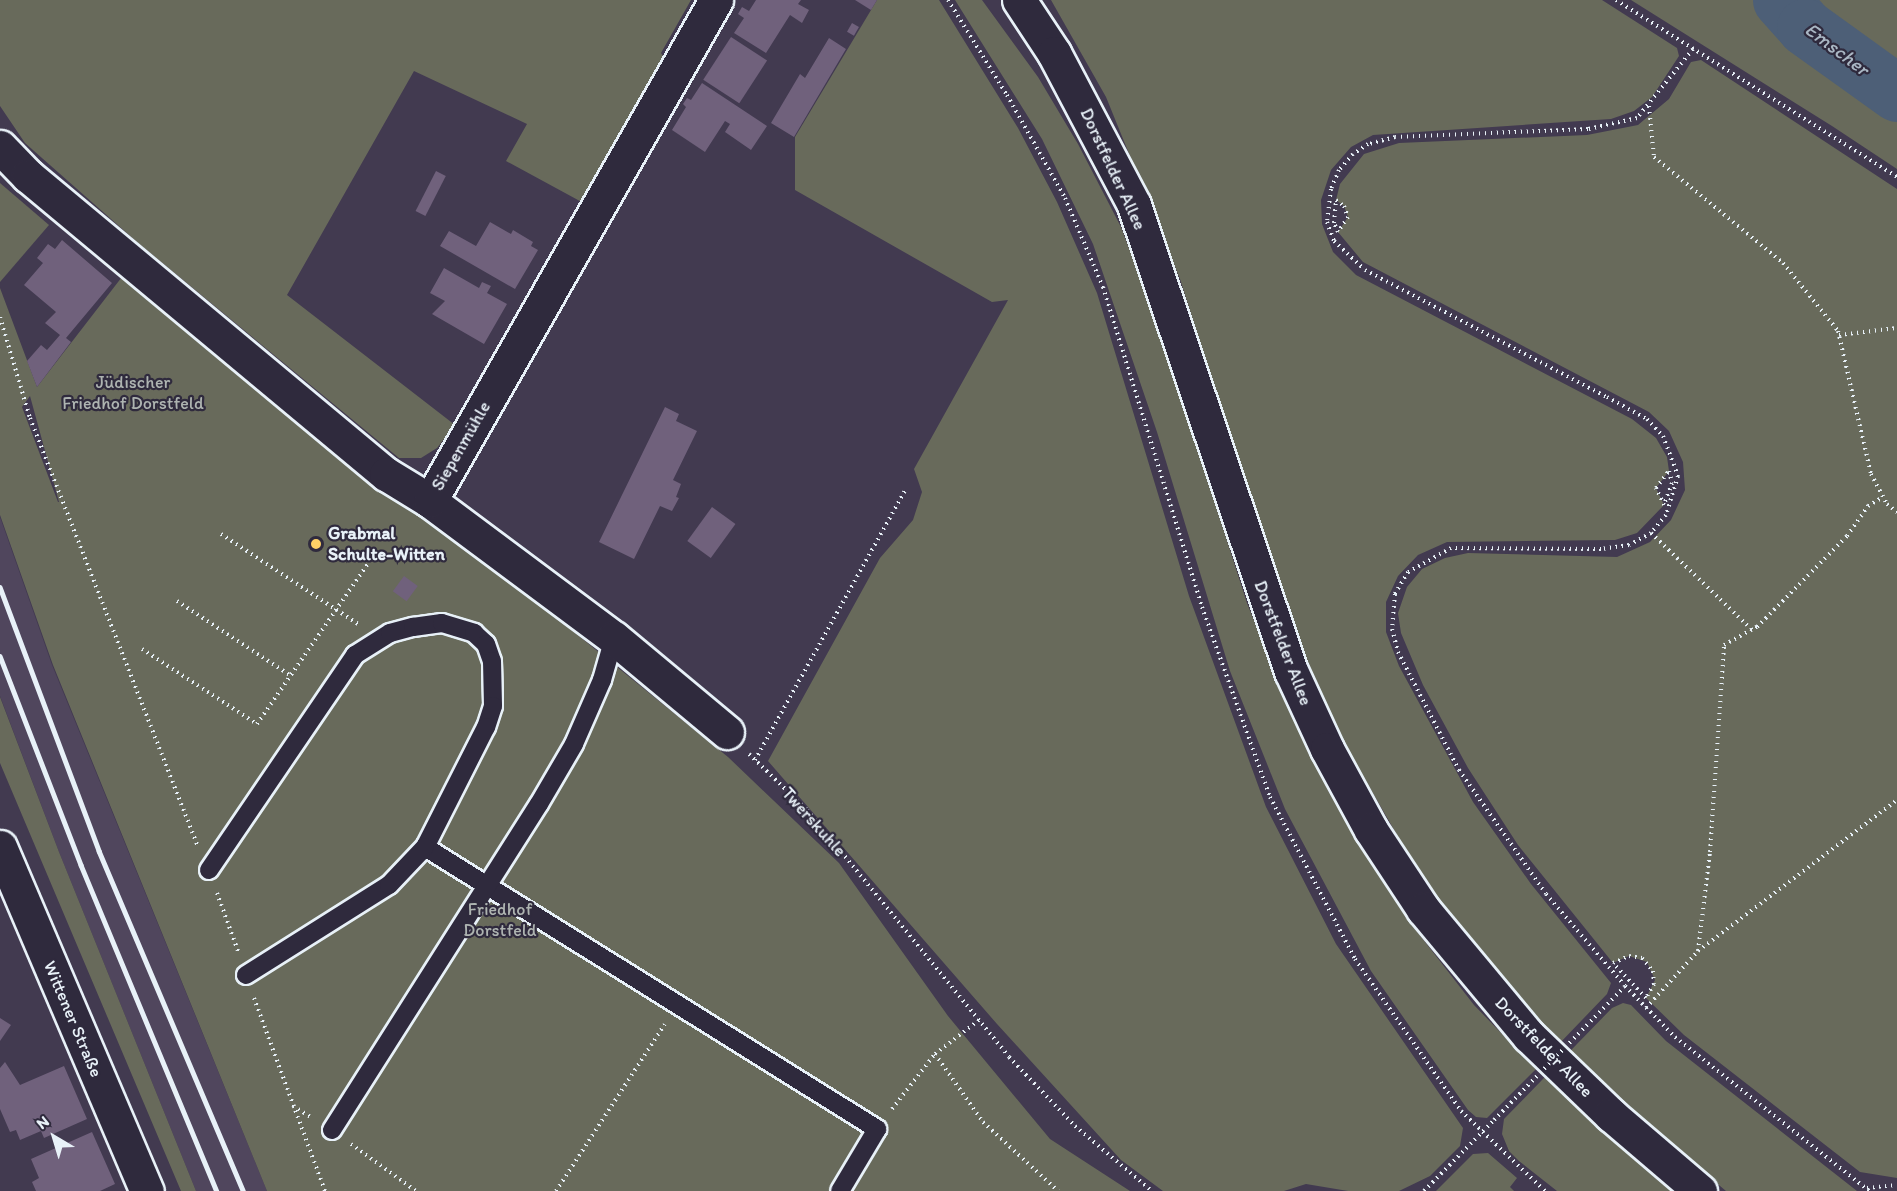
<!DOCTYPE html>
<meta charset="utf-8">
<style>
body{margin:0}
#map{position:relative;width:1897px;height:1191px;overflow:hidden;background:#423a50;font-family:Itim,sans-serif}
div>[style]{position:absolute}
[style*='--x']{left:calc(var(--x)*1px);top:calc(var(--y)*1px);width:calc(var(--w)*1px);rotate:calc(var(--a)*1deg)}
.built>*{inset:0;background:#50465d}
.green>*{inset:0;background:#686a5b}
.river>*{height:57px;margin:-28.5px;padding:0 28.5px;transform-origin:28.5px;border-radius:28.5px;background:#4d5f77}
.building>*{inset:0;background:#70617c;transform-origin:0 0}
.path>*{height:4px;margin-top:-2px;transform-origin:0;background:repeating-linear-gradient(90deg,#e8f1f8 0 1.5px,transparent 0 6px)}
.roads{filter:drop-shadow(2px 0 #e8f1f8) drop-shadow(-2px 0 #e8f1f8) drop-shadow(0 2px #e8f1f8) drop-shadow(0 -2px #e8f1f8)}
.lane>*{height:18px;margin:-9px;padding:0 9px;transform-origin:9px;border-radius:9px;background:#2f2a3d}
.street>*{height:33px;margin:-16.5px;padding:0 16.5px;transform-origin:16.5px;border-radius:16.5px;background:#2f2a3d}
.secondary>*{height:33px;margin:-16.5px;padding:0 16.5px;transform-origin:16.5px;border-radius:16.5px;background:#2f2a3d}
.rail>*{height:4.5px;margin:-2.25px;padding:0 2.25px;transform-origin:2.25px;border-radius:2.25px;background:#e8f1f8}
.path-bridge>*{height:4px;margin-top:-2px;transform-origin:0;background:repeating-linear-gradient(90deg,#e8f1f8 0 1.5px,transparent 0 6px)}
.dots>*{width:16px;height:16px;translate:-50% -50%;box-sizing:border-box;border:3px solid #2f2a3d;border-radius:50%}
span{translate:-50% -50%;white-space:nowrap;text-align:center;line-height:1.15;-webkit-text-stroke:4.5px #2f2a3d;paint-order:stroke}
.street-label{font-size:18px;color:#e8f1f8}
.park-label{font-size:18px;color:#aeb4b1}
.poi-label{font-size:18px;color:#e8f1f8;font-weight:700}
.left{translate:0 -50%;text-align:left}
.water-label{font-size:20px;color:#aab7c4;font-style:italic}
.north{position:absolute;left:24px;top:1107px;width:60px;height:60px;-webkit-text-stroke:4px #2f2a3d;paint-order:stroke;rotate:322deg;font-size:16px;font-weight:700;line-height:24px;text-align:center;color:#e8f1f8}
.north::after{content:'';display:block;margin:auto;width:21px;height:27px;background:#e8f1f8;clip-path:polygon(50% 0,100% 100%,50% 72%,0 100%)}
</style>
<div id="map">
<div class="built">
<div style="clip-path:polygon(0 517px,52px 665px,267px 1191px,196px 1191px,59px 852px,0 696px)"></div>
</div>
<div class="green">
<div style="clip-path:polygon(0 0,691px 0,661px 53px,669px 65px,589px 206px,506px 161px,527px 124px,414px 71px,287px 295px,455px 425px,437px 448px,421px 458px,399px 458px,137px 242px,25px 143px,0 106px)"></div>
<div style="clip-path:polygon(877px 0,939px 0,1018px 128px,1057px 202px,1097px 293px,1189px 596px,1266px 807px,1336px 944px,1463px 1128px,1460px 1146px,1430px 1176px,1399px 1191px,1348px 1191px,1306px 1184px,1284px 1191px,1163px 1191px,1121px 1160px,997px 1024px,768px 761px,880px 558px,913px 520px,922px 492px,914px 469px,1008px 300px,992px 302px,795px 190px,795px 137px)"></div>
<div style="clip-path:polygon(955px 0,982px 0,1038px 77px,1078px 144px,1121px 227px,1158px 325px,1247px 603px,1289px 708px,1329px 792px,1415px 929px,1474px 1005px,1536px 1069px,1487px 1118px,1476px 1117px,1468px 1110px,1371px 971px,1285px 809px,1230px 671px,1157px 432px,1093px 244px,1042px 139px)"></div>
<div style="clip-path:polygon(1051px 0,1602px 0,1677px 48px,1679px 56px,1652px 97px,1634px 111px,1611px 119px,1373px 135px,1351px 147px,1331px 170px,1321px 200px,1322px 224px,1333px 252px,1356px 275px,1632px 419px,1656px 438px,1667px 457px,1669px 471px,1656px 488px,1664px 505px,1637px 533px,1615px 540px,1447px 542px,1418px 555px,1398px 576px,1386px 602px,1386px 632px,1399px 666px,1473px 802px,1531px 884px,1611px 983px,1607px 994px,1558px 1045px,1426px 885px,1337px 731px,1299px 646px,1267px 555px,1180px 279px,1106px 97px)"></div>
<div style="clip-path:polygon(1631px 0,1897px 0,1897px 169px,1832px 126px)"></div>
<div style="clip-path:polygon(1701px 60px,1897px 189px,1897px 1178px,1860px 1172px,1684px 1035px,1646px 998px,1655px 980px,1647px 962px,1629px 956px,1613px 963px,1518px 845px,1468px 768px,1423px 685px,1401px 633px,1398px 613px,1407px 587px,1422px 569px,1445px 558px,1468px 553px,1617px 557px,1650px 542px,1671px 520px,1685px 490px,1683px 462px,1669px 431px,1649px 412px,1363px 262px,1338px 232px,1348px 217px,1344px 206px,1336px 200px,1340px 184px,1364px 154px,1399px 143px,1587px 135px,1638px 125px,1669px 99px,1691px 62px)"></div>
<div style="clip-path:polygon(0 183px,49px 225px,0 282px)"></div>
<div style="clip-path:polygon(evenodd,125px 273px,365px 478px,457px 537px,728px 757px,839px 863px,948px 1016px,1050px 1139px,1130px 1191px,267px 1191px,53px 665px,0 515px,0 288px,37px 387px,125px 273px,30px 396px,59px 502px,58px 502px,22px 407px,30px 396px)"></div>
<div style="clip-path:polygon(0 697px,59px 852px,196px 1191px,181px 1191px,0 763px)"></div>
<div style="clip-path:polygon(1623px 1003px,1631px 1005px,1666px 1041px,1857px 1191px,1726px 1191px,1595px 1081px,1573px 1104px,1672px 1191px,1557px 1191px,1519px 1161px,1509px 1151px,1502px 1134px,1504px 1119px,1612px 1008px)"></div>
<div style="clip-path:polygon(1488px 1153px,1517px 1178px,1510px 1187px,1514px 1191px,1436px 1191px,1473px 1154px)"></div>
</div>
<div class="river">
<div style="--x:1781;--y:0;--w:36;--a:48"></div>
<div style="--x:1805;--y:27;--w:113;--a:35.7"></div>
</div>
<div class="building">
<div style="clip-path:polygon(756px 0,801px 0,798px 4px,809px 10px,802px 23px,790px 15px,766px 53px,734px 33px,744px 18px,738px 14px,742px 7px,749px 11px)"></div>
<div style="clip-path:polygon(855px 0,877px 0,871px 10px)"></div>
<div style="left:852px;top:23px;width:8px;height:10px;rotate:30deg"></div>
<div style="left:731px;top:37px;width:43px;height:51px;rotate:33deg"></div>
<div style="clip-path:polygon(829px 38px,846px 49px,794px 137px,771px 123px,800px 74px,805px 78px)"></div>
<div style="clip-path:polygon(702px 83px,767px 126px,751px 150px,725px 132px,730px 124px,725px 121px,705px 152px,672px 130px,686px 107px,683px 104px,687px 98px,691px 100px)"></div>
<div style="left:436px;top:171px;width:11px;height:45px;rotate:27deg"></div>
<div style="clip-path:polygon(490px 222px,511px 234px,513px 230px,533px 242px,531px 246px,538px 250px,515px 289px,440px 246px,449px 231px,476px 246px)"></div>
<div style="clip-path:polygon(62px 240px,112px 283px,66px 338px,71px 342px,37px 387px,27px 361px,41px 345px,47px 350px,60px 335px,45px 323px,56px 312px,24px 285px,43px 263px,37px 258px,48px 244px,55px 249px)"></div>
<div style="clip-path:polygon(444px 268px,479px 288px,482px 282px,491px 286px,487px 293px,507px 304px,484px 344px,432px 314px,445px 301px,430px 293px)"></div>
<div style="clip-path:polygon(665px 407px,679px 414px,676px 421px,697px 431px,673px 480px,681px 484px,676px 497px,679px 498px,672px 511px,660px 506px,634px 559px,599px 542px)"></div>
<div style="left:712px;top:507px;width:29px;height:42px;rotate:36deg"></div>
<div style="left:404px;top:576px;width:17px;height:19px;rotate:36deg"></div>
<div style="clip-path:polygon(0 1018px,11px 1025px,0 1041px)"></div>
<div style="clip-path:polygon(5px 1062px,20px 1085px,64px 1066px,87px 1119px,44px 1138px,41px 1131px,20px 1140px,16px 1130px,10px 1132px,0 1109px,0 1068px)"></div>
<div style="clip-path:polygon(92px 1132px,115px 1184px,100px 1191px,36px 1191px,32px 1182px,39px 1178px,31px 1159px)"></div>
</div>
<div class="path">
<div style="--x:948;--y:0;--w:112;--a:58.2"></div>
<div style="--x:1007;--y:95;--w:118;--a:60.6"></div>
<div style="--x:1065;--y:198;--w:97;--a:66.9"></div>
<div style="--x:1103;--y:287;--w:335;--a:72.8"></div>
<div style="--x:1202;--y:607;--w:202;--a:70.3"></div>
<div style="--x:1270;--y:797;--w:183;--a:62.3"></div>
<div style="--x:1355;--y:959;--w:185;--a:55.1"></div>
<div style="--x:1461;--y:1111;--w:116;--a:43.6"></div>
<div style="--x:1616;--y:0;--w:332;--a:32.2"></div>
<div style="--x:1693;--y:49;--w:89;--a:129.1"></div>
<div style="--x:1637;--y:118;--w:50;--a:167.3"></div>
<div style="--x:1588;--y:129;--w:193;--a:177.6"></div>
<div style="--x:1395;--y:137;--w:28;--a:165"></div>
<div style="--x:1368;--y:144;--w:18;--a:146"></div>
<div style="--x:1353;--y:154;--w:21;--a:131"></div>
<div style="--x:1339;--y:170;--w:21;--a:113"></div>
<div style="--x:1331;--y:189;--w:33;--a:97"></div>
<div style="--x:1327;--y:222;--w:20;--a:70"></div>
<div style="--x:1334;--y:241;--w:42;--a:43.1"></div>
<div style="--x:1365;--y:270;--w:273;--a:27.7"></div>
<div style="--x:1607;--y:397;--w:46;--a:28.8"></div>
<div style="--x:1647;--y:419;--w:23;--a:47"></div>
<div style="--x:1663;--y:436;--w:43;--a:69.4"></div>
<div style="--x:1678;--y:476;--w:41;--a:107.1"></div>
<div style="--x:1666;--y:515;--w:23;--a:130"></div>
<div style="--x:1651;--y:533;--w:25;--a:151"></div>
<div style="--x:1629;--y:545;--w:28;--a:172"></div>
<div style="--x:1601;--y:549;--w:150;--a:-179.6"></div>
<div style="--x:1451;--y:548;--w:49;--a:150.8"></div>
<div style="--x:1408;--y:572;--w:26;--a:121"></div>
<div style="--x:1395;--y:594;--w:35;--a:95"></div>
<div style="--x:1392;--y:629;--w:24;--a:75"></div>
<div style="--x:1398;--y:652;--w:133;--a:62.7"></div>
<div style="--x:1459;--y:770;--w:151;--a:54.9"></div>
<div style="--x:1546;--y:894;--w:121;--a:49.3"></div>
<div style="--x:1625;--y:986;--w:71;--a:45.6"></div>
<div style="--x:1675;--y:1037;--w:248;--a:38.4"></div>
<div style="--x:1649;--y:106;--w:51;--a:84.4"></div>
<div style="--x:1654;--y:157;--w:167;--a:39.4"></div>
<div style="--x:1783;--y:263;--w:87;--a:51"></div>
<div style="--x:1838;--y:331;--w:147;--a:77"></div>
<div style="--x:1871;--y:474;--w:34;--a:62"></div>
<div style="--x:1887;--y:504;--w:13;--a:39"></div>
<div style="--x:1336;--y:200;--w:10;--a:37"></div>
<div style="--x:1344;--y:206;--w:12;--a:70"></div>
<div style="--x:1348;--y:217;--w:18;--a:124"></div>
<div style="--x:1338;--y:232;--w:10;--a:-114"></div>
<div style="--x:1334;--y:223;--w:23;--a:-85"></div>
<div style="--x:0;--y:317;--w:105;--a:73.5"></div>
<div style="--x:30;--y:418;--w:458;--a:68.6"></div>
<div style="--x:1839;--y:335;--w:58;--a:-6.9"></div>
<div style="--x:1669;--y:471;--w:12;--a:76"></div>
<div style="--x:1672;--y:483;--w:23;--a:110"></div>
<div style="--x:1664;--y:505;--w:19;--a:-115"></div>
<div style="--x:1656;--y:488;--w:21;--a:-53"></div>
<div style="--x:1651;--y:533;--w:140;--a:43.8"></div>
<div style="--x:221;--y:534;--w:164;--a:33.3"></div>
<div style="--x:177;--y:601;--w:136;--a:33.3"></div>
<div style="--x:142;--y:649;--w:137;--a:33.1"></div>
<div style="--x:257;--y:724;--w:198;--a:-55.3"></div>
<div style="--x:749;--y:754;--w:81;--a:44"></div>
<div style="--x:807;--y:810;--w:319;--a:50.7"></div>
<div style="--x:1009;--y:1057;--w:95;--a:46.3"></div>
<div style="--x:1075;--y:1126;--w:101;--a:40.2"></div>
<div style="--x:755;--y:760;--w:310;--a:-60.9"></div>
<div style="--x:217;--y:893;--w:62;--a:70.1"></div>
<div style="--x:1698;--y:951;--w:100;--a:-83.1"></div>
<div style="--x:1710;--y:852;--w:207;--a:-86.1"></div>
<div style="--x:1724;--y:645;--w:38;--a:-29"></div>
<div style="--x:1757;--y:627;--w:128;--a:-45.3"></div>
<div style="--x:1847;--y:536;--w:37;--a:-55"></div>
<div style="--x:1868;--y:506;--w:17;--a:-31"></div>
<div style="--x:1629;--y:956;--w:13;--a:9"></div>
<div style="--x:1642;--y:958;--w:17;--a:50"></div>
<div style="--x:1653;--y:971;--w:13;--a:86"></div>
<div style="--x:1654;--y:984;--w:16;--a:120"></div>
<div style="--x:1646;--y:998;--w:48;--a:-133.3"></div>
<div style="--x:1613;--y:963;--w:17;--a:-24"></div>
<div style="--x:254;--y:998;--w:206;--a:69.8"></div>
<div style="--x:1646;--y:1008;--w:77;--a:-47.6"></div>
<div style="--x:1698;--y:951;--w:250;--a:-37.2"></div>
<div style="--x:935;--y:1054;--w:83;--a:54.8"></div>
<div style="--x:983;--y:1122;--w:102;--a:42.6"></div>
<div style="--x:293;--y:1106;--w:22;--a:32"></div>
<div style="--x:892;--y:1109;--w:70;--a:-52"></div>
<div style="--x:935;--y:1054;--w:56;--a:-37.7"></div>
<div style="--x:351;--y:1144;--w:80;--a:35.9"></div>
<div style="--x:1867;--y:1188;--w:30;--a:-6"></div>
<div style="--x:556;--y:1191;--w:199;--a:-56.9"></div>
<div style="--x:1424;--y:1191;--w:100;--a:-45.4"></div>
</div>
<div class="roads">
<div class="lane">
<div style="--x:209;--y:870;--w:260;--a:-55.8"></div>
<div style="--x:355;--y:655;--w:41;--a:-32.2"></div>
<div style="--x:390;--y:633;--w:24;--a:-15"></div>
<div style="--x:413;--y:627;--w:29;--a:-8"></div>
<div style="--x:442;--y:623;--w:34;--a:17"></div>
<div style="--x:474;--y:633;--w:16;--a:43"></div>
<div style="--x:486;--y:644;--w:18;--a:71"></div>
<div style="--x:492;--y:661;--w:45;--a:88.7"></div>
<div style="--x:493;--y:706;--w:22;--a:108"></div>
<div style="--x:486;--y:727;--w:135;--a:116.9"></div>
<div style="--x:425;--y:847;--w:533;--a:31.96"></div>
<div style="--x:877;--y:1129;--w:72;--a:120.8"></div>
<div style="--x:246;--y:975;--w:169;--a:-32.2"></div>
<div style="--x:389;--y:885;--w:52;--a:-46.5"></div>
<div style="--x:332;--y:1130;--w:386;--a:-57.6"></div>
<div style="--x:539;--y:804;--w:69;--a:-59.7"></div>
<div style="--x:574;--y:744;--w:70;--a:-66.4"></div>
<div style="--x:602;--y:680;--w:44;--a:-74.1"></div>
</div>
<div class="street">
<div style="--x:0;--y:147;--w:40;--a:46"></div>
<div style="--x:28;--y:176;--w:466;--a:39.8"></div>
<div style="--x:386;--y:474;--w:52;--a:31.5"></div>
<div style="--x:430;--y:501;--w:229;--a:36.7"></div>
<div style="--x:614;--y:638;--w:147;--a:39.8"></div>
<div style="--x:430;--y:501;--w:577;--a:-60.28"></div>
</div>
<div class="secondary">
<div style="--x:1019;--y:0;--w:64;--a:56.6"></div>
<div style="--x:1054;--y:53;--w:172;--a:62.2"></div>
<div style="--x:1134;--y:205;--w:492;--a:71.4"></div>
<div style="--x:1291;--y:671;--w:86;--a:65.2"></div>
<div style="--x:1327;--y:749;--w:92;--a:61.5"></div>
<div style="--x:1371;--y:830;--w:95;--a:56.6"></div>
<div style="--x:1423;--y:909;--w:165;--a:50.2"></div>
<div style="--x:1529;--y:1036;--w:114;--a:43.9"></div>
<div style="--x:1611;--y:1115;--w:117;--a:40.5"></div>
<div style="--x:0;--y:847;--w:374;--a:66.9"></div>
</div>
</div>
<div class="rail">
<div style="--x:0;--y:587;--w:282;--a:69.4"></div>
<div style="--x:99;--y:851;--w:369;--a:67"></div>
<div style="--x:0;--y:656;--w:224;--a:68.8"></div>
<div style="--x:81;--y:865;--w:353;--a:67.4"></div>
</div>
<div class="path-bridge">
<div style="--x:1494;--y:1120;--w:187;--a:-45.6"></div>
</div>
<div class="dots">
<div style="left:316px;top:544px;background:#ffd166"></div>
</div>
<div class="street-label">
<span style="left:1113px;top:169px;rotate:65deg">Dorstfelder Allee</span>
<span style="left:461px;top:446px;rotate:-60deg">Siepenmühle</span>
<span style="left:1283px;top:643px;rotate:69deg">Dorstfelder Allee</span>
<span style="left:814px;top:822px;rotate:48deg">Twerskuhle</span>
<span style="left:73px;top:1019px;rotate:67deg">Wittener Straße</span>
<span style="left:1544px;top:1047px;rotate:46deg">Dorstfelder Allee</span>
</div>
<div class="park-label">
<span style="left:133px;top:393px">Jüdischer<br>Friedhof Dorstfeld</span>
<span style="left:500px;top:920px">Friedhof<br>Dorstfeld</span>
</div>
<div class="poi-label">
<span class="left" style="left:328px;top:544px">Grabmal<br>Schulte-Witten</span>
</div>
<div class="water-label">
<span style="left:1837px;top:49px;rotate:37deg">Emscher</span>
</div>
<div class="north">N</div>
</div>
